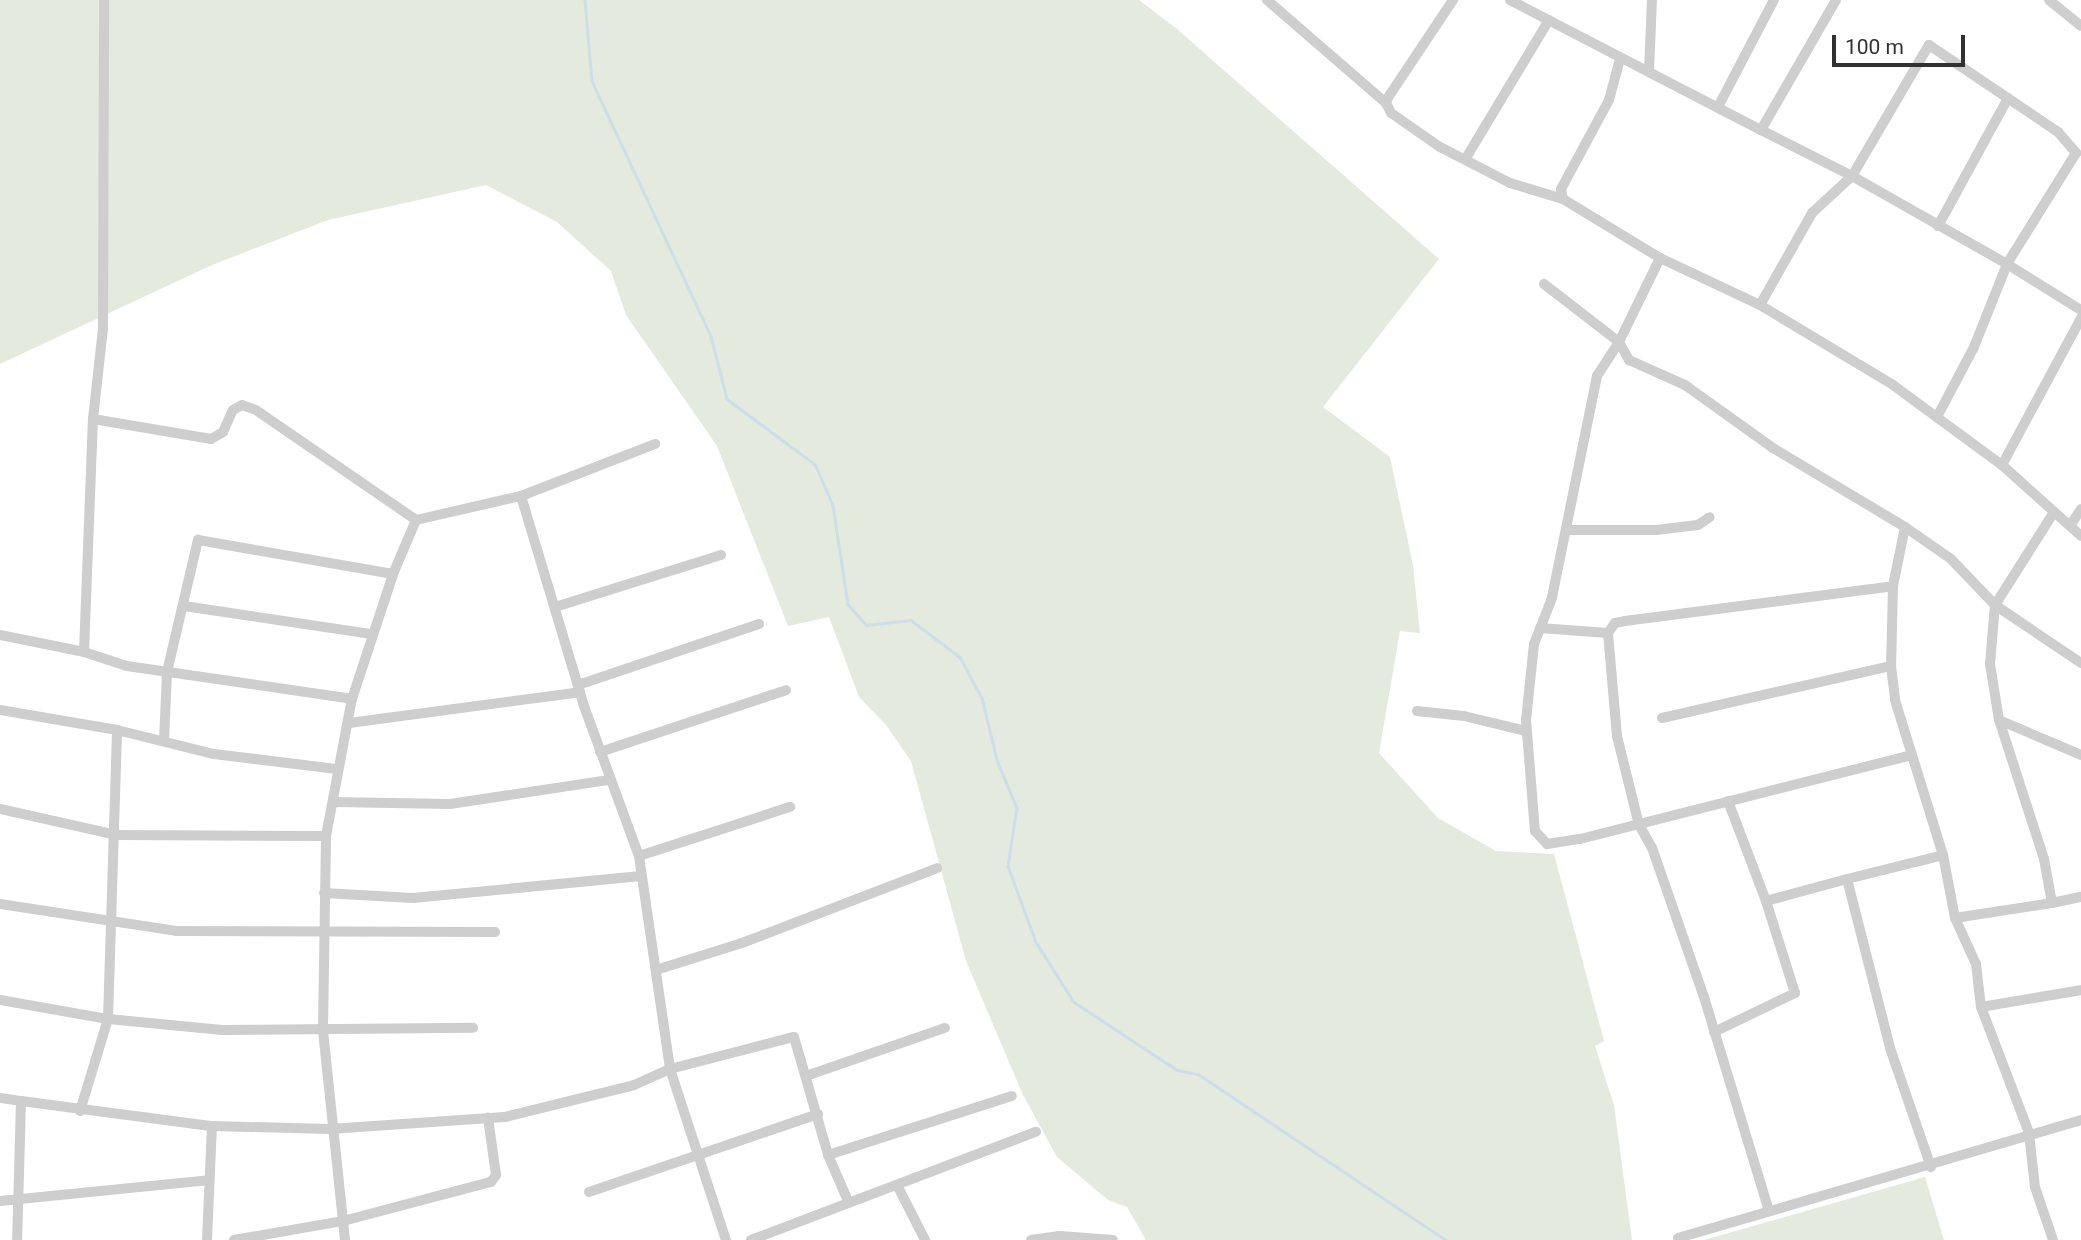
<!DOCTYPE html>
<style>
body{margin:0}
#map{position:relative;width:2081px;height:1240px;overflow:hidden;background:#fff;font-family:Roboto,sans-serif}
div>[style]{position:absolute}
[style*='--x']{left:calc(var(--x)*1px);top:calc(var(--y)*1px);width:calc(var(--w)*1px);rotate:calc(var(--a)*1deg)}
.green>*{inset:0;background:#e4eade}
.stream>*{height:2.5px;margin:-1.25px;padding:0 1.25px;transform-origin:1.25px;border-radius:1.25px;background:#cddee8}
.minor>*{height:10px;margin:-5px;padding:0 5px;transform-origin:5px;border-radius:5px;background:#cecece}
span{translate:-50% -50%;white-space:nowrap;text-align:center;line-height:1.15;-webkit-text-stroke:7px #fff;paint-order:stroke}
.scale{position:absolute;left:1832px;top:35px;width:133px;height:32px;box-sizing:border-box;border:4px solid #313131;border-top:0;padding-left:9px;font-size:21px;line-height:24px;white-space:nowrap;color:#313131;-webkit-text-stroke:5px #fff;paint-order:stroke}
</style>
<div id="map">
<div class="green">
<div style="clip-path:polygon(0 0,1139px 0,1177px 29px,1439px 259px,1323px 407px,1390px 457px,1413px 565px,1420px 633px,1400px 631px,1379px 753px,1438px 818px,1496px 851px,1554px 854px,1604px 1041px,1595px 1046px,1614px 1105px,1632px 1240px,1146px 1240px,1127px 1207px,1108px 1200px,1057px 1157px,1023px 1095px,966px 961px,911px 761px,886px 725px,859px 697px,829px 617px,788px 626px,717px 446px,626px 315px,611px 271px,557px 222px,486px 185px,328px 220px,212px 265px,0 364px)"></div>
<div style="clip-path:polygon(1925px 1177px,1944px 1240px,1704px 1240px)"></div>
</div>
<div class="stream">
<div style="--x:585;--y:0;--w:81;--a:85.1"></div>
<div style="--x:592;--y:81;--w:281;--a:65"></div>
<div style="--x:711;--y:336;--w:65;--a:75.7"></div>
<div style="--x:727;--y:399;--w:109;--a:36.5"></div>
<div style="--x:815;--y:464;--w:45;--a:66.3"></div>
<div style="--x:833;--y:505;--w:100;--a:81.4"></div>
<div style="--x:848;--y:604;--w:28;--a:49"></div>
<div style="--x:866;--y:625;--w:45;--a:-6.3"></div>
<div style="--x:911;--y:620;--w:61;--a:37.1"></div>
<div style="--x:960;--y:657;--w:47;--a:61.8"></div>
<div style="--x:982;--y:698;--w:64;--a:76.4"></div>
<div style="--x:997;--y:760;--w:52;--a:67.4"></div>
<div style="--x:1017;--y:808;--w:59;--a:98.8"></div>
<div style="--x:1008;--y:866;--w:81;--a:69.8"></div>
<div style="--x:1036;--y:942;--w:71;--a:57.7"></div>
<div style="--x:1074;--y:1002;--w:123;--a:33.4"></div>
<div style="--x:1177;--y:1070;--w:21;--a:11"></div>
<div style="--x:1198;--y:1074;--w:298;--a:33.8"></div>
</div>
<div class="minor">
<div style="--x:1267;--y:0;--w:157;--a:40.9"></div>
<div style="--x:1453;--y:0;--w:115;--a:123.7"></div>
<div style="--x:1389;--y:96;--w:8;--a:113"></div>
<div style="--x:1386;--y:103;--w:11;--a:63"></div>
<div style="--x:1391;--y:113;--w:60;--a:34.8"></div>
<div style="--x:1440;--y:147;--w:79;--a:27.2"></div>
<div style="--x:1510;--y:183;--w:55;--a:16.8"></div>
<div style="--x:1510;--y:0;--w:283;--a:27.4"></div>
<div style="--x:1761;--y:130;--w:150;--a:-60"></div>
<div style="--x:2049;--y:0;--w:41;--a:39.1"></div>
<div style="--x:1620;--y:59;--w:42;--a:105"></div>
<div style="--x:1609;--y:100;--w:101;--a:118.3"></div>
<div style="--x:1561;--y:189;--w:10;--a:79"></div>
<div style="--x:1563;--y:199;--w:114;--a:31.3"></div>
<div style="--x:1660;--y:258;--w:110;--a:25.2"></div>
<div style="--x:1760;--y:305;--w:155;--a:31"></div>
<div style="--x:1893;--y:385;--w:135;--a:36.3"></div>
<div style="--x:2002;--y:465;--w:106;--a:41.9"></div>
<div style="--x:1649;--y:71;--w:71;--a:-87.6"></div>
<div style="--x:1719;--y:105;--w:119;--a:-62.4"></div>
<div style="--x:1466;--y:158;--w:161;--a:-59"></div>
<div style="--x:1938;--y:226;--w:146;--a:-61.3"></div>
<div style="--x:1660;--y:258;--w:93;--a:116"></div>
<div style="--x:1619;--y:342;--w:21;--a:61"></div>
<div style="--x:1629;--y:360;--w:61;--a:24.1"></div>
<div style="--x:1685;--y:385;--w:108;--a:35.6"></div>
<div style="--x:1773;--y:448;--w:154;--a:30.9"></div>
<div style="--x:1905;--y:527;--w:56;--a:34.8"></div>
<div style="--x:1951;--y:559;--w:64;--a:46.3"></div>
<div style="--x:1995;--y:605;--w:104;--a:34"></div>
<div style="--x:1544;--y:284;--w:95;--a:37.7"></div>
<div style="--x:1619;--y:342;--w:40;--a:122.9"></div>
<div style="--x:1597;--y:376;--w:227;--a:101.5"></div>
<div style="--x:1552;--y:598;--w:49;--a:111.4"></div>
<div style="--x:1534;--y:644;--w:76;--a:96"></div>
<div style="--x:1526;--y:720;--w:111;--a:85.4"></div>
<div style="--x:1535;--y:831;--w:18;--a:47"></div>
<div style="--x:1547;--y:844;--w:33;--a:-9"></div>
<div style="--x:1580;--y:839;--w:339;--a:-14.2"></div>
<div style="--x:1760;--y:305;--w:106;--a:-60.5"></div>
<div style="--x:1812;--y:213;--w:54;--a:-42.8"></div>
<div style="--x:1852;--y:176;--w:152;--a:-59.6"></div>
<div style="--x:1929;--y:45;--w:156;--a:34"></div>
<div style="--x:2058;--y:132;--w:28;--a:49"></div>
<div style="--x:2076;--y:153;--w:131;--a:121.9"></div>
<div style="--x:2007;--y:264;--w:178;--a:-150.4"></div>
<div style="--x:1852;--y:176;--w:102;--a:-153.2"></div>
<div style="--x:1937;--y:417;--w:79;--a:-62.1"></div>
<div style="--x:1974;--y:347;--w:89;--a:-68.3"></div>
<div style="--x:2007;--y:264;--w:87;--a:31.9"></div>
<div style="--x:93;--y:419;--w:120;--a:9.6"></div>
<div style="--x:211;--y:439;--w:14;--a:-30"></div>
<div style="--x:223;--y:432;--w:24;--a:-66"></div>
<div style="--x:233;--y:410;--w:10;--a:-29"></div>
<div style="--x:242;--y:405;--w:15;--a:20"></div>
<div style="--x:256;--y:410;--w:194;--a:34.5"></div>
<div style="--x:416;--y:520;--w:108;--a:-12.9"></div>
<div style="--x:521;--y:496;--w:144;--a:-21.2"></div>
<div style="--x:2002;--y:465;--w:167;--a:-61.7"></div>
<div style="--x:521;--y:496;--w:219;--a:73.3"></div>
<div style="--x:584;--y:706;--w:160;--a:69.9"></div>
<div style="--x:639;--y:856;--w:215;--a:81.7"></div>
<div style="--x:670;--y:1069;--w:128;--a:-14.5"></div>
<div style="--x:794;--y:1037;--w:123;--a:73.9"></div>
<div style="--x:828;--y:1155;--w:52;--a:66.4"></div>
<div style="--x:2070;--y:526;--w:20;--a:-57"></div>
<div style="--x:1905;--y:527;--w:60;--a:101.5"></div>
<div style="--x:1893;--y:586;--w:80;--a:91.4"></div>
<div style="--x:1891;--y:666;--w:34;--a:83"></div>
<div style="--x:1895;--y:700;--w:162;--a:72.8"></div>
<div style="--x:1943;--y:855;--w:64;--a:79.2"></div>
<div style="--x:1955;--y:918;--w:51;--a:65.5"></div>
<div style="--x:1976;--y:964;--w:43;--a:83.4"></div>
<div style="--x:1981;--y:1007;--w:135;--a:69.1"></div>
<div style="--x:2029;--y:1133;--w:54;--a:83.7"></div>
<div style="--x:2035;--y:1187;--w:56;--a:71.2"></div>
<div style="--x:1566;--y:530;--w:90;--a:0"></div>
<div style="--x:1656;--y:530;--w:42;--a:-6.8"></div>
<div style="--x:1698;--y:525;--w:14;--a:-34"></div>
<div style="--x:184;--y:606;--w:190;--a:8.5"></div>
<div style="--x:555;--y:607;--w:174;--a:-17.4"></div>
<div style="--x:1540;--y:628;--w:68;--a:4.2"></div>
<div style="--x:0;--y:635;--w:86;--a:11.4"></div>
<div style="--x:84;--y:652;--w:45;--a:18"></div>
<div style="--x:127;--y:666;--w:227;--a:8.3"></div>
<div style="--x:84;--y:652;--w:233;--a:-87.8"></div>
<div style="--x:93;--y:419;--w:92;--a:-83.7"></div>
<div style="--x:103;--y:328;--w:328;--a:-89.8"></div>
<div style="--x:578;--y:685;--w:191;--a:-18.6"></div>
<div style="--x:0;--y:710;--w:119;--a:9.7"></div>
<div style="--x:117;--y:730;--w:100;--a:13.9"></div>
<div style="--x:214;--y:754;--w:124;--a:7"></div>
<div style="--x:1417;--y:711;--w:47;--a:6.1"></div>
<div style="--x:1464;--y:716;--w:64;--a:13.6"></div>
<div style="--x:1662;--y:718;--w:235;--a:-12.8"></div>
<div style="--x:1999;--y:720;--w:89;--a:23.1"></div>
<div style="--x:349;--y:723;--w:233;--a:-7.6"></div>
<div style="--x:164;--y:741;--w:69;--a:-87.5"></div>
<div style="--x:167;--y:672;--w:136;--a:-76.8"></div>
<div style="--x:198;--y:540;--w:198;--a:9.9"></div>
<div style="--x:600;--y:752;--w:196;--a:-18.4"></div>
<div style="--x:1728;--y:801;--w:107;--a:69.2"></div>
<div style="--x:1766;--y:901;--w:84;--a:-15.2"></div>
<div style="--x:1847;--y:879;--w:174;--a:75.7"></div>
<div style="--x:1890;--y:1048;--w:126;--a:71"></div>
<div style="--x:333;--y:802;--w:117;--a:1"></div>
<div style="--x:450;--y:804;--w:161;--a:-8.6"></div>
<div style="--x:0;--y:809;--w:119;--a:12.6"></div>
<div style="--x:116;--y:835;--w:210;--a:0.3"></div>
<div style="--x:639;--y:856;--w:159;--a:-18"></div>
<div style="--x:1847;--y:879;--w:99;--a:-14"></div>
<div style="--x:324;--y:893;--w:89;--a:3.2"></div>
<div style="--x:413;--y:898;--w:229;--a:-5.5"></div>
<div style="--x:2052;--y:903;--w:30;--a:-12"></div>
<div style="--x:0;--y:904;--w:178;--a:8.7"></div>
<div style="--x:176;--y:931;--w:319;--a:0.2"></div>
<div style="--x:1955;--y:918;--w:98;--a:-8.8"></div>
<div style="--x:2052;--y:903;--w:45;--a:-100.3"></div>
<div style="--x:2044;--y:859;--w:146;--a:-107.9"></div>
<div style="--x:1999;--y:720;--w:57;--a:-99.1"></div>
<div style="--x:1990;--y:664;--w:59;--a:-85.2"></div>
<div style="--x:1995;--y:605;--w:110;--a:-57.6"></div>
<div style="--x:656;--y:970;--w:90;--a:-17.4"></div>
<div style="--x:742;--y:943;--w:209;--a:-21"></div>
<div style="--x:0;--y:1000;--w:110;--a:10"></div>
<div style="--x:108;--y:1019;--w:115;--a:5.5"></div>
<div style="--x:222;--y:1030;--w:251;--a:-0.5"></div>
<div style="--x:1981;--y:1007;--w:101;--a:-9.6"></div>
<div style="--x:1714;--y:1032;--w:90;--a:-25.7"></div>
<div style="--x:1795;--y:993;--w:96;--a:-107.5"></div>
<div style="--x:806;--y:1076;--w:147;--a:-19.1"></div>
<div style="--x:0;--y:1098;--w:21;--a:8"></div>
<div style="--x:21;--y:1101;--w:139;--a:91.6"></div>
<div style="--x:21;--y:1101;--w:193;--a:7.5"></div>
<div style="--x:80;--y:1111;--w:96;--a:-73.1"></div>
<div style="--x:108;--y:1019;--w:289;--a:-88.2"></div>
<div style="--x:828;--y:1155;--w:193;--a:-17.8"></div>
<div style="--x:897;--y:1185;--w:62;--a:63"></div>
<div style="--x:589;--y:1192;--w:242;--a:-18.8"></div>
<div style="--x:0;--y:1201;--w:210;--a:-5.7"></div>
<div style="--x:1769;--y:1211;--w:220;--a:-106.9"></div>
<div style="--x:1705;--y:1000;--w:161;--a:-109.2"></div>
<div style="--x:1652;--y:848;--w:26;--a:-119"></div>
<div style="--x:1639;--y:825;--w:92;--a:-103.9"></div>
<div style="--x:1617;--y:736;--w:103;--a:-95"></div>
<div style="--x:1608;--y:633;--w:12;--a:-55"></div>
<div style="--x:1615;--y:623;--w:10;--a:-11"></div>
<div style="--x:1625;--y:621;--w:270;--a:-7.4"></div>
<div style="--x:1678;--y:1238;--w:420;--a:-16.3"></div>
<div style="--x:207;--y:1240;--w:114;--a:-87.5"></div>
<div style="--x:212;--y:1126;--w:118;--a:1.5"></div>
<div style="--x:330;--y:1129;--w:175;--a:-3.9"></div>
<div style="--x:505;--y:1117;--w:133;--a:-13.9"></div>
<div style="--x:634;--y:1085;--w:39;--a:-24"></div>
<div style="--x:670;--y:1069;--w:180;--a:71.9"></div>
<div style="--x:234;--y:1240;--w:111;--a:-9.9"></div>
<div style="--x:343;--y:1221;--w:153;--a:-14.8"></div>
<div style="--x:491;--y:1182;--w:9;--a:-54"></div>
<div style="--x:496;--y:1175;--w:58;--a:-98"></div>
<div style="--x:345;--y:1240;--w:212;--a:-96"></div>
<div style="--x:323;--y:1029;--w:193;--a:-89.1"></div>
<div style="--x:326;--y:836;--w:139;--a:-79.3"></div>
<div style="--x:352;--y:699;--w:132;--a:-71.8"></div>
<div style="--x:393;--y:574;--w:59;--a:-66.9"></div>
<div style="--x:751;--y:1240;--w:305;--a:-20.8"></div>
<div style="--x:1031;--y:1240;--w:29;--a:-8"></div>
<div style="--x:1060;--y:1236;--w:53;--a:4.3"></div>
</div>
<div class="scale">100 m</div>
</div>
